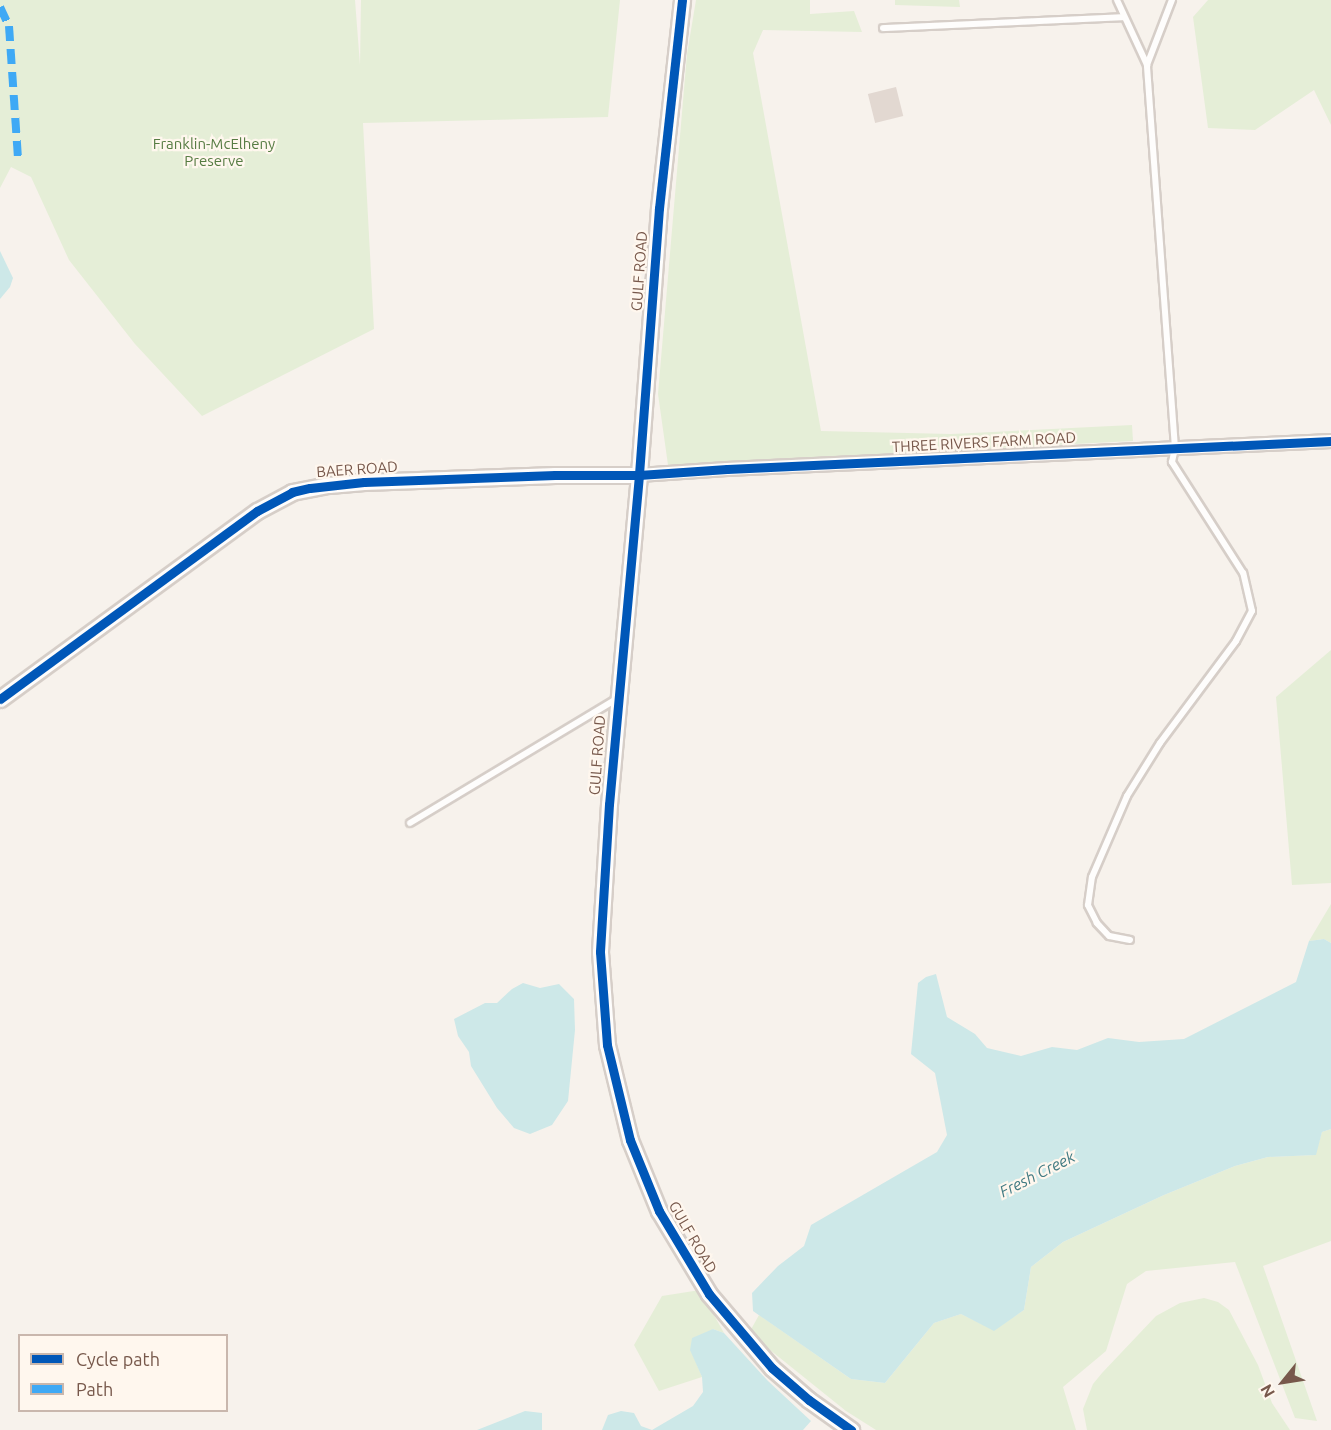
<!DOCTYPE html>
<style>
body{margin:0}
#map{position:relative;width:1331px;height:1430px;overflow:hidden;background:#f7f2ec;font-family:Ubuntu,sans-serif}
div>[style]{position:absolute}
[style*='--x']{left:calc(var(--x)*1px);top:calc(var(--y)*1px);width:calc(var(--w)*1px);rotate:calc(var(--a)*1deg)}
.green>*{inset:0;background:#e5eed7}
.water>*{inset:0;background:#cde8e8}
.building>*{inset:0;background:#e2d8d1;transform-origin:0 0}
.roads{filter:drop-shadow(2px 0 #d6cec8) drop-shadow(-2px 0 #d6cec8) drop-shadow(0 2px #d6cec8) drop-shadow(0 -2px #d6cec8)}
.service>*{height:6px;margin:-3px;padding:0 3px;transform-origin:3px;border-radius:3px;background:#fefdfc}
.minor>*{height:12px;margin:-6px;padding:0 6px;transform-origin:6px;border-radius:6px;background:#fefdfc}
.tertiary>*{height:15px;margin:-7.5px;padding:0 7.5px;transform-origin:7.5px;border-radius:7.5px;background:#fefdfc}
.quiet>*{height:8px;margin-top:-4px;transform-origin:0;background:repeating-linear-gradient(90deg,#3fa9f5 0 15px,transparent 0 23px)}
.cycleway>*{height:9px;margin:-4.5px;padding:0 4.5px;transform-origin:4.5px;border-radius:4.5px;background:#0057b8}
span{translate:-50% -50%;white-space:nowrap;text-align:center;line-height:1.15;-webkit-text-stroke:4.5px #fff7ee;paint-order:stroke}
.park-label{font-size:15px;color:#577c43}
.street-label{font-size:15px;color:#77584b}
.water-label{font-size:16px;color:#427b83;font-style:italic}
.legend{position:absolute;left:18px;top:1334px;width:210px;height:78px;box-sizing:border-box;background:#fff7ee;border:2px solid #c9b7ad;margin:0;padding:8px 10px;list-style:none;font-size:18px;color:#77584b}
.legend li{display:flex;align-items:center;gap:12px;height:30px}
.legend b{width:30px;border:2px solid #c9b7ad}
.north{position:absolute;left:1253px;top:1352px;width:60px;height:60px;-webkit-text-stroke:4px #fff7ee;paint-order:stroke;rotate:240deg;font-size:16px;font-weight:700;line-height:24px;text-align:center;color:#77584b}
.north::after{content:'';display:block;margin:auto;width:21px;height:27px;background:#77584b;clip-path:polygon(50% 0,100% 100%,50% 72%,0 100%)}
</style>
<div id="map">
<div class="green">
<div style="clip-path:polygon(0 0,355px 0,360px 65px,361px 0,620px 0,608px 117px,363px 123px,374px 329px,202px 416px,135px 344px,69px 260px,31px 177px,11px 167px,0 188px)"></div>
<div style="clip-path:polygon(696px 0,810px 0,810px 14px,854px 11px,862px 32px,763px 30px,753px 53px,821px 431px,951px 434px,1132px 425px,1133px 441px,668px 465px,658px 394px,687px 54px)"></div>
<div style="clip-path:polygon(895px 0,959px 0,960px 7px,895px 5px)"></div>
<div style="clip-path:polygon(1208px 0,1331px 0,1331px 125px,1314px 90px,1255px 130px,1208px 128px,1193px 17px)"></div>
<div style="clip-path:polygon(1331px 650px,1331px 883px,1292px 885px,1276px 697px)"></div>
<div style="clip-path:polygon(1331px 904px,1331px 943px,1324px 939px,1309px 941px)"></div>
<div style="clip-path:polygon(1331px 1129px,1331px 1241px,1263px 1266px,1317px 1421px,1295px 1418px,1235px 1262px,1146px 1271px,1127px 1284px,1106px 1351px,1063px 1387px,1076px 1430px,876px 1430px,846px 1411px,749px 1333px,759px 1315px,851px 1379px,885px 1383px,934px 1323px,961px 1314px,994px 1330px,1024px 1310px,1031px 1267px,1063px 1242px,1164px 1195px,1235px 1166px,1268px 1157px,1315px 1155px,1322px 1132px)"></div>
<div style="clip-path:polygon(700px 1290px,724px 1333px,713px 1329px,691px 1350px,702px 1377px,659px 1391px,634px 1345px,662px 1296px)"></div>
<div style="clip-path:polygon(1204px 1298px,1218px 1302px,1229px 1310px,1258px 1365px,1272px 1403px,1290px 1430px,1087px 1430px,1083px 1409px,1093px 1384px,1102px 1373px,1156px 1316px,1180px 1303px)"></div>
</div>
<div class="water">
<div style="clip-path:polygon(0 251px,13px 278px,10px 287px,0 299px)"></div>
<div style="clip-path:polygon(1324px 939px,1331px 943px,1331px 1129px,1322px 1132px,1316px 1155px,1268px 1157px,1235px 1166px,1164px 1195px,1063px 1242px,1031px 1267px,1024px 1310px,994px 1331px,961px 1314px,934px 1323px,885px 1383px,851px 1379px,753px 1311px,752px 1293px,778px 1266px,804px 1246px,811px 1225px,937px 1152px,947px 1135px,935px 1073px,911px 1054px,918px 983px,926px 977px,936px 974px,947px 1017px,975px 1034px,987px 1048px,1021px 1056px,1052px 1047px,1077px 1050px,1108px 1038px,1139px 1042px,1184px 1039px,1296px 982px,1309px 941px)"></div>
<div style="clip-path:polygon(523px 983px,540px 988px,559px 984px,574px 999px,575px 1030px,568px 1101px,552px 1125px,530px 1134px,514px 1128px,497px 1108px,471px 1066px,469px 1052px,458px 1036px,454px 1019px,485px 1003px,497px 1003px,512px 989px)"></div>
<div style="clip-path:polygon(713px 1329px,724px 1333px,768px 1381px,811px 1421px,803px 1430px,652px 1430px,693px 1406px,703px 1392px,702px 1377px,690px 1350px,692px 1338px)"></div>
<div style="clip-path:polygon(525px 1411px,542px 1413px,542px 1430px,477px 1430px)"></div>
<div style="clip-path:polygon(621px 1411px,634px 1413px,641px 1426px,652px 1430px,602px 1430px,608px 1415px)"></div>
</div>
<div class="building">
<div style="left:896px;top:87px;width:30px;height:29px;rotate:76deg"></div>
</div>
<div class="roads">
<div class="service">
<div style="--x:1117;--y:0;--w:72;--a:65.2"></div>
<div style="--x:883;--y:28;--w:241;--a:-2.6"></div>
<div style="--x:410;--y:823;--w:240;--a:-31"></div>
<div style="--x:1130;--y:940;--w:21;--a:-169"></div>
<div style="--x:1109;--y:936;--w:18;--a:-133"></div>
<div style="--x:1097;--y:923;--w:20;--a:-117"></div>
<div style="--x:1088;--y:905;--w:28;--a:-82"></div>
<div style="--x:1092;--y:877;--w:88;--a:-66.6"></div>
<div style="--x:1127;--y:796;--w:62;--a:-58.1"></div>
<div style="--x:1160;--y:743;--w:127;--a:-53.3"></div>
<div style="--x:1236;--y:641;--w:34;--a:-62"></div>
<div style="--x:1252;--y:611;--w:39;--a:-103"></div>
<div style="--x:1243;--y:573;--w:132;--a:-122.6"></div>
<div style="--x:1172;--y:462;--w:14;--a:-78"></div>
<div style="--x:1175;--y:448;--w:384;--a:-94.2"></div>
<div style="--x:1147;--y:65;--w:70;--a:-69"></div>
</div>
<div class="minor">
<div style="--x:639;--y:475;--w:88;--a:-3.9"></div>
<div style="--x:727;--y:469;--w:605;--a:-2.65"></div>
</div>
<div class="tertiary">
<div style="--x:682;--y:0;--w:209;--a:96.3"></div>
<div style="--x:659;--y:208;--w:268;--a:94.3"></div>
<div style="--x:639;--y:475;--w:330;--a:95.2"></div>
<div style="--x:609;--y:804;--w:148;--a:93.5"></div>
<div style="--x:600;--y:952;--w:93;--a:85.7"></div>
<div style="--x:607;--y:1045;--w:98;--a:76.4"></div>
<div style="--x:630;--y:1140;--w:77;--a:67.8"></div>
<div style="--x:659;--y:1211;--w:97;--a:58.9"></div>
<div style="--x:709;--y:1294;--w:97;--a:49.6"></div>
<div style="--x:772;--y:1368;--w:49;--a:40.9"></div>
<div style="--x:809;--y:1400;--w:52;--a:35.5"></div>
<div style="--x:0;--y:699;--w:318;--a:-36.2"></div>
<div style="--x:257;--y:511;--w:40;--a:-28"></div>
<div style="--x:292;--y:492;--w:38;--a:-11"></div>
<div style="--x:329;--y:485;--w:35;--a:-5"></div>
<div style="--x:364;--y:482;--w:191;--a:-2.1"></div>
<div style="--x:555;--y:475;--w:84;--a:0"></div>
</div>
</div>
<div class="quiet">
<div style="--x:0;--y:7;--w:21;--a:65"></div>
<div style="--x:9;--y:26;--w:132;--a:86.1"></div>
</div>
<div class="cycleway">
<div style="--x:682;--y:0;--w:209;--a:96.3"></div>
<div style="--x:659;--y:208;--w:268;--a:94.3"></div>
<div style="--x:639;--y:475;--w:330;--a:95.2"></div>
<div style="--x:609;--y:804;--w:148;--a:93.5"></div>
<div style="--x:600;--y:952;--w:93;--a:85.7"></div>
<div style="--x:607;--y:1045;--w:98;--a:76.4"></div>
<div style="--x:630;--y:1140;--w:77;--a:67.8"></div>
<div style="--x:659;--y:1211;--w:97;--a:58.9"></div>
<div style="--x:709;--y:1294;--w:97;--a:49.6"></div>
<div style="--x:772;--y:1368;--w:49;--a:40.9"></div>
<div style="--x:809;--y:1400;--w:52;--a:35.5"></div>
<div style="--x:0;--y:699;--w:318;--a:-36.2"></div>
<div style="--x:257;--y:511;--w:40;--a:-28"></div>
<div style="--x:292;--y:492;--w:18;--a:-13"></div>
<div style="--x:310;--y:488;--w:54;--a:-6.3"></div>
<div style="--x:364;--y:482;--w:191;--a:-2.1"></div>
<div style="--x:555;--y:475;--w:84;--a:0"></div>
<div style="--x:639;--y:475;--w:88;--a:-3.9"></div>
<div style="--x:727;--y:469;--w:605;--a:-2.65"></div>
</div>
<div class="park-label">
<span style="left:214px;top:152px">Franklin-McElheny<br>Preserve</span>
</div>
<div class="street-label">
<span style="left:639px;top:271px;rotate:-86deg">GULF ROAD</span>
<span style="left:984px;top:442px;rotate:-3deg">THREE RIVERS FARM ROAD</span>
<span style="left:357px;top:469px;rotate:-4deg">BAER ROAD</span>
<span style="left:597px;top:755px;rotate:-86deg">GULF ROAD</span>
<span style="left:693px;top:1237px;rotate:60deg">GULF ROAD</span>
</div>
<div class="water-label">
<span style="left:1037px;top:1174px;rotate:-27deg">Fresh Creek</span>
</div>
<ul class="legend">
<li><b style="height:8px;background:#0057b8"></b>Cycle path</li>
<li><b style="height:8px;background:#3fa9f5"></b>Path</li>
</ul>
<div class="north">N</div>
</div>
